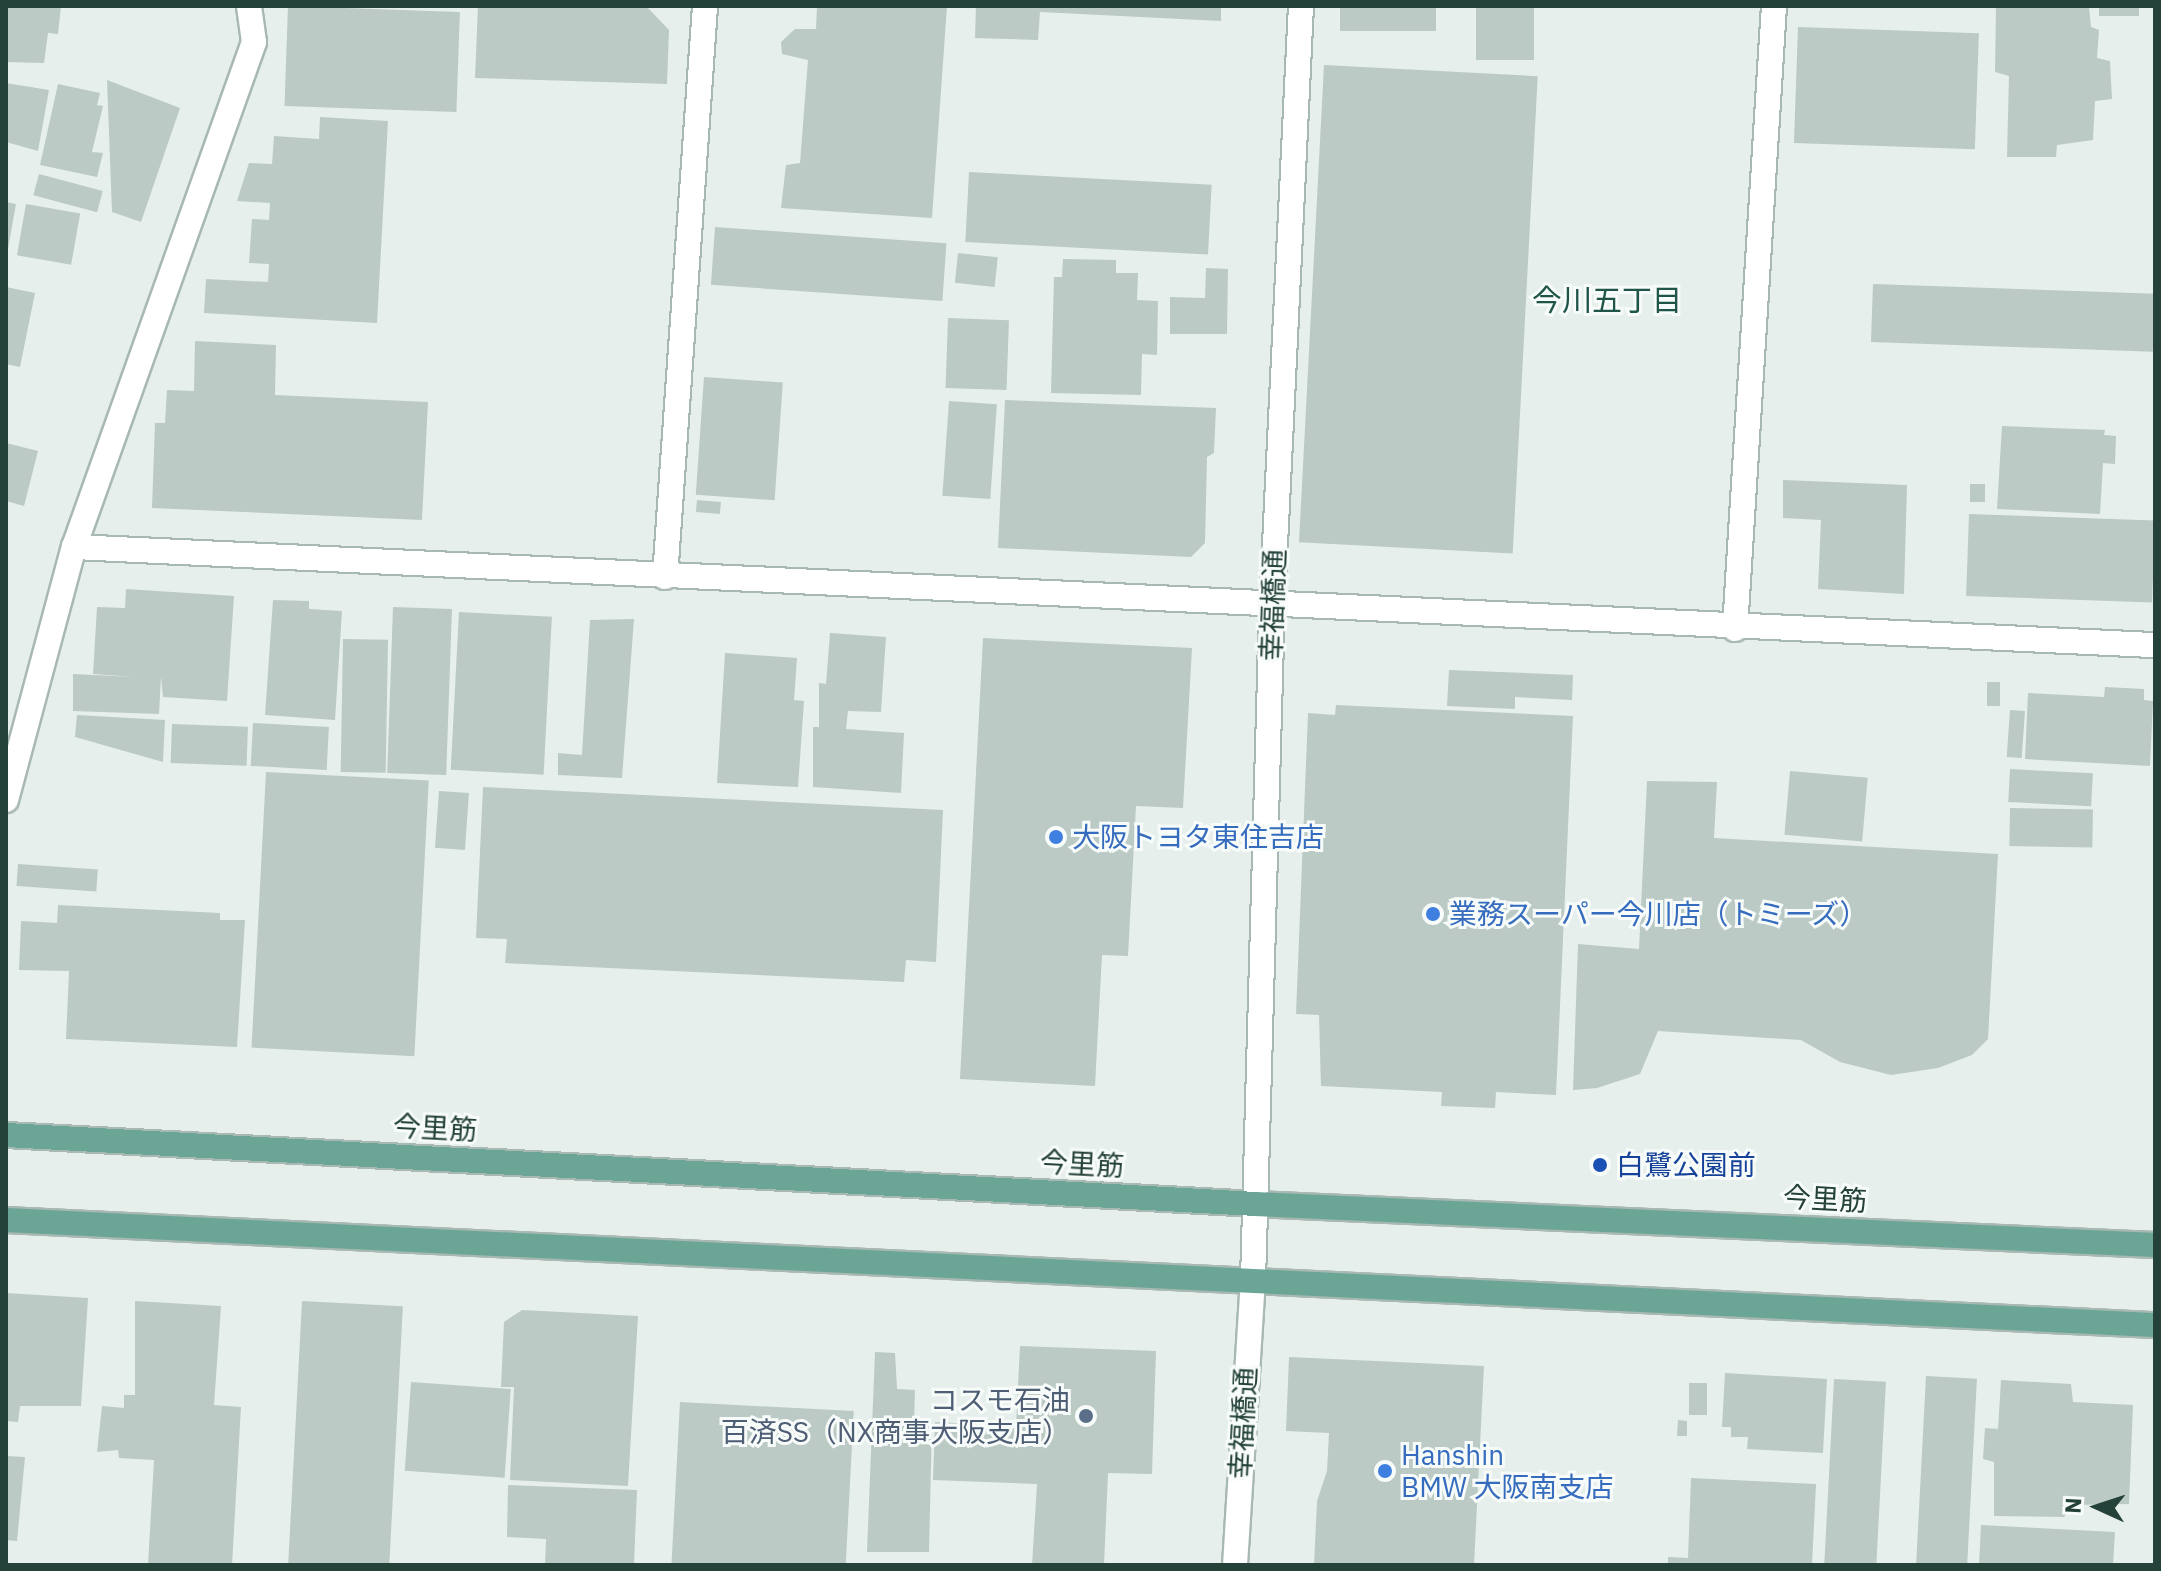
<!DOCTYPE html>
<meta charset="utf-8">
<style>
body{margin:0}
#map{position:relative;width:2161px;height:1571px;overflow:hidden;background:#e6efeb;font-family:"IBM Plex Sans","Noto Sans JP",sans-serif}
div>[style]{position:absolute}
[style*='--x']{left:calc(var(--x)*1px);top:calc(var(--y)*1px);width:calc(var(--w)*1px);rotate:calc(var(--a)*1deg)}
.building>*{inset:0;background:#bbcac4;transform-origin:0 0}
.roads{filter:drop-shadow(2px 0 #a8b8b2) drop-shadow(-2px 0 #a8b8b2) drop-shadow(0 2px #a8b8b2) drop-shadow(0 -2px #a8b8b2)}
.minor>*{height:24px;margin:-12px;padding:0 12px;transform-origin:12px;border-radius:12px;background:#fff}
.major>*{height:24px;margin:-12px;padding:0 12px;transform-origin:12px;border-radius:12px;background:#6aa596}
.dots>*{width:22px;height:22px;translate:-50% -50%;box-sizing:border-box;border:4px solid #f7fbf9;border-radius:50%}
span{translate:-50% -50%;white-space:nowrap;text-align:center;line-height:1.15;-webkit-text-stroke:6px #f7fbf9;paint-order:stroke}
.street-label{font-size:28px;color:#24423a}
.shop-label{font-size:28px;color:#366cbe}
.left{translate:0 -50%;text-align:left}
.transit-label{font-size:28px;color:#164399}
.service-label{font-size:28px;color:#4e5e75}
.right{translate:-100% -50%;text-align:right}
.neighbourhood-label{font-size:30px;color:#1f5548}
.frame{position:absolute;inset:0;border:8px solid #24423a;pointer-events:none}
.north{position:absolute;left:2057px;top:1467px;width:80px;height:80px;-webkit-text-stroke:6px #f7fbf9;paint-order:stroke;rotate:273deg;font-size:22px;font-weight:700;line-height:32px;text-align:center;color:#24423a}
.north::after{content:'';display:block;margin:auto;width:28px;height:36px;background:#24423a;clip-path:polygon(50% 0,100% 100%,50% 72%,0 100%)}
</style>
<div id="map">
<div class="building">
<div style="clip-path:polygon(6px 6px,61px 6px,58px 34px,48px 33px,44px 63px,6px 62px)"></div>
<div style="left:288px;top:6px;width:172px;height:100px;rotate:2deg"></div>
<div style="clip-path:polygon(478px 6px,648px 8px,669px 30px,667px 84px,475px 78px)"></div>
<div style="clip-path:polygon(817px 6px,947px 6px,932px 218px,781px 208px,786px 165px,800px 163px,808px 60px,782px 54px,781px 42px,795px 29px,816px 29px)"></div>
<div style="clip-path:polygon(976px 6px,1221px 6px,1221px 21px,1040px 12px,1038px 40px,975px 38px)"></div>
<div style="left:1340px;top:6px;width:96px;height:25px"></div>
<div style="left:1476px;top:6px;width:58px;height:54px"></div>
<div style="clip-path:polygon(1996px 6px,2089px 7px,2091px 27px,2099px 30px,2097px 58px,2110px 61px,2112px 99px,2095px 101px,2093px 140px,2057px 145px,2056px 157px,2007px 157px,2009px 76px,1995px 72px)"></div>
<div style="left:2099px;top:6px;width:40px;height:10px"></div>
<div style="left:1798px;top:27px;width:181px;height:116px;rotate:2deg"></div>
<div style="left:1324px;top:65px;width:214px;height:478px;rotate:3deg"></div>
<div style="clip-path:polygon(107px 80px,180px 108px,141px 222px,112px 212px)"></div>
<div style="clip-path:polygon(6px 83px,49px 90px,38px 151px,6px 142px)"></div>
<div style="clip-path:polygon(58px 84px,100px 93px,97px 105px,103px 106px,92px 152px,103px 153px,97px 177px,40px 165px)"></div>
<div style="clip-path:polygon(320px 117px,388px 121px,377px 323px,204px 313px,206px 279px,268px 282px,269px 264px,249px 263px,252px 219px,269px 220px,270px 203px,237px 201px,249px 163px,272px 164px,274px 136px,319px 139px)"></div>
<div style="left:969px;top:172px;width:243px;height:70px;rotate:3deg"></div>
<div style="left:39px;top:174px;width:66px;height:22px;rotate:15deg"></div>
<div style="clip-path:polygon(6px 202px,16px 204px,8px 249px,6px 248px)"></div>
<div style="left:26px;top:204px;width:55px;height:52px;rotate:10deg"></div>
<div style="left:715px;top:227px;width:232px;height:58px;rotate:4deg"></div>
<div style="left:958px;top:253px;width:40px;height:30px;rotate:6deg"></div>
<div style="clip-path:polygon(1063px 259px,1116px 260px,1116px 273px,1138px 273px,1137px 300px,1158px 301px,1157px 355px,1142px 354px,1141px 395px,1051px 393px,1054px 277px,1062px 277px)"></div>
<div style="clip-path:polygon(1206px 268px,1228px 269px,1227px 334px,1170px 334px,1170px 297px,1205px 298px)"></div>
<div style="left:1873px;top:284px;width:282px;height:58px;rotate:2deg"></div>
<div style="clip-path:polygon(6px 287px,35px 293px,20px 367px,6px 364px)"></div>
<div style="left:948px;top:318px;width:61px;height:70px;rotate:2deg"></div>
<div style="clip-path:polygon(195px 341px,276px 345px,275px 395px,428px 402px,422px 520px,152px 508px,155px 423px,165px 423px,167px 390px,194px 391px)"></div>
<div style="left:704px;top:377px;width:79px;height:118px;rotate:4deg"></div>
<div style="clip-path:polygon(1005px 400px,1216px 408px,1214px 453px,1207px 457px,1205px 543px,1191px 557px,998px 548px)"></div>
<div style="left:949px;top:401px;width:48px;height:95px;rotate:4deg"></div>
<div style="clip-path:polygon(2002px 426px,2105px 430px,2104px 435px,2116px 436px,2115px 464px,2103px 463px,2100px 514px,1997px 509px)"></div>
<div style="clip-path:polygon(6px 443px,38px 451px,24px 506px,6px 501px)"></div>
<div style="clip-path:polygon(1783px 480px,1907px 485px,1904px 594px,1818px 589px,1821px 520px,1783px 518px)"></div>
<div style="left:1970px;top:484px;width:15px;height:18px"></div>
<div style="left:697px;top:500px;width:24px;height:12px;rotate:5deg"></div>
<div style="left:1969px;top:514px;width:186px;height:82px;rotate:2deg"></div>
<div style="clip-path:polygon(126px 589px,234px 596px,227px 701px,163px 697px,161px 677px,159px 714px,73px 711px,73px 674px,135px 677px,93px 674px,97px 607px,125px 608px)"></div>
<div style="clip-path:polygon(273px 600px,309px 601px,309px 609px,342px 611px,335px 720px,265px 715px)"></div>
<div style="left:393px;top:607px;width:59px;height:166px;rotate:2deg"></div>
<div style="left:459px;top:612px;width:93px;height:158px;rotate:3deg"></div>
<div style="clip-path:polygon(634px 619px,622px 778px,558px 775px,558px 753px,582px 755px,590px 620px)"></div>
<div style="clip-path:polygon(830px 633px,886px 637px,881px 712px,848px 711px,846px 729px,904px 733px,901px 793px,813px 787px,813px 727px,819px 727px,819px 683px,826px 684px)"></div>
<div style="clip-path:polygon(983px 638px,1192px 648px,1183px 808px,1136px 806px,1128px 956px,1102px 955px,1095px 1086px,960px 1079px)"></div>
<div style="left:343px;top:639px;width:45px;height:133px;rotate:1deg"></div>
<div style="clip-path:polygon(725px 653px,797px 658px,794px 700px,804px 701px,798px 787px,717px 783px)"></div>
<div style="clip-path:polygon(1449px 670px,1573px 675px,1572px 700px,1515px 697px,1515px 709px,1447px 706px)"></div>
<div style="left:1987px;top:682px;width:13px;height:24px"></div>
<div style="clip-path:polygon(2105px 687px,2144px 689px,2144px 700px,2153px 701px,2150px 766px,2025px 759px,2028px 693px,2104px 697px)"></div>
<div style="clip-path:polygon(1336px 705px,1573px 716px,1556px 1095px,1496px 1092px,1495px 1108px,1441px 1106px,1442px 1092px,1321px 1086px,1319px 1015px,1296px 1014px,1308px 713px,1335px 715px)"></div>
<div style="left:2010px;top:710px;width:15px;height:47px;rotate:4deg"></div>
<div style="clip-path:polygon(77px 715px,165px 720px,163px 762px,75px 737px)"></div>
<div style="left:253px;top:723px;width:76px;height:43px;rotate:3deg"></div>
<div style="left:172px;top:724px;width:76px;height:39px;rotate:2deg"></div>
<div style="left:2010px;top:769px;width:83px;height:33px;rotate:3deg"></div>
<div style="left:1790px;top:771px;width:78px;height:64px;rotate:5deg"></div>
<div style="left:266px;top:772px;width:163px;height:276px;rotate:3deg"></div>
<div style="clip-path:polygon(1647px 781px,1717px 782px,1714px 838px,1998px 854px,1988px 1039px,1972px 1055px,1938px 1068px,1891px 1075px,1840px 1062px,1801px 1040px,1658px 1031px,1640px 1074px,1597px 1088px,1573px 1090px,1578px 944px,1639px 949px)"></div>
<div style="clip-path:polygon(483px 787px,943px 810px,936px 962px,906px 960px,904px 982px,505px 963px,507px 939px,476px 938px)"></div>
<div style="left:439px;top:791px;width:30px;height:57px;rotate:4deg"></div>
<div style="left:2010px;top:808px;width:83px;height:38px;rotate:1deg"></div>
<div style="left:18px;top:864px;width:80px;height:22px;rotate:4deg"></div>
<div style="clip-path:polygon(58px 905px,220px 913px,220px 920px,245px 920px,237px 1047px,66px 1039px,69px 971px,19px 970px,21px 921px,57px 923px)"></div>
<div style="clip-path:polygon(6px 1293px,88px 1298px,81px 1406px,20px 1406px,18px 1422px,6px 1421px)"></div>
<div style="clip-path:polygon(135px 1301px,221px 1306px,214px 1405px,241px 1407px,232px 1565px,148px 1565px,154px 1460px,119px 1458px,118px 1450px,97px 1452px,102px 1406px,124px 1408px,124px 1395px,135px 1395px)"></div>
<div style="left:302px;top:1301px;width:101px;height:264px;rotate:3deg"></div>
<div style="clip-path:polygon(522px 1310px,638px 1316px,628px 1486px,510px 1480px,514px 1387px,501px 1387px,504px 1322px)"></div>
<div style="clip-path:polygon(1020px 1346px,1156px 1351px,1152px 1474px,1108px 1473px,1104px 1565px,1032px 1565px,1037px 1484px,933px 1480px,935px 1422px,1016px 1426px)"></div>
<div style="clip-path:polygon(875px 1352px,895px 1353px,897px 1389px,915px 1390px,914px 1422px,932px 1423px,929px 1552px,867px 1552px)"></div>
<div style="clip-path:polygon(1289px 1357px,1484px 1366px,1474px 1565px,1314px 1565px,1317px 1501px,1327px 1471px,1329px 1433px,1286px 1431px)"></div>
<div style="clip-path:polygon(1725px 1373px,1827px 1379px,1823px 1453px,1747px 1449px,1748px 1437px,1731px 1437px,1731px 1427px,1722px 1427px)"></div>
<div style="left:1926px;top:1376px;width:51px;height:189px;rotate:3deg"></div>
<div style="left:1834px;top:1379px;width:52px;height:186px;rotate:3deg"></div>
<div style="clip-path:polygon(2001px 1380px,2071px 1384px,2073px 1402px,2133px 1405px,2129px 1504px,2072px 1505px,2064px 1517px,1994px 1516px,1994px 1462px,1983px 1459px,1985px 1428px,1998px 1429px)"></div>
<div style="left:411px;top:1382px;width:100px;height:89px;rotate:4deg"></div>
<div style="left:1689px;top:1383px;width:18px;height:32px"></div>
<div style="left:680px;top:1402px;width:174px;height:163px;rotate:3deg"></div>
<div style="clip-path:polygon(1678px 1420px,1687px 1421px,1687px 1436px,1677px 1436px)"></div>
<div style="clip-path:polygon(6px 1456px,25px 1457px,17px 1541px,6px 1540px)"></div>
<div style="clip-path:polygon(1691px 1478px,1816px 1484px,1812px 1565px,1668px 1565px,1668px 1557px,1688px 1558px)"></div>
<div style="clip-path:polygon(508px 1485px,637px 1490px,634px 1565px,545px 1565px,546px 1539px,507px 1537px)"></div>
<div style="clip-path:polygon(1981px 1525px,2115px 1532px,2113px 1565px,1979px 1565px)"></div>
</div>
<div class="roads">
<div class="minor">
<div style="--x:74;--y:547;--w:2083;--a:2.7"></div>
<div style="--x:665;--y:577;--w:572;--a:-85.99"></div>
<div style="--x:1735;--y:629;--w:624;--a:-86.42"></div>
<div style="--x:6;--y:800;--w:262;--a:-75"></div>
<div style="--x:74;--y:547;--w:536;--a:-70.38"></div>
<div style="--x:254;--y:42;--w:36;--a:-98"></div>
<div style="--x:1235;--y:1565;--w:285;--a:-86.4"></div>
<div style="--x:1253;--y:1281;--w:674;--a:-88.39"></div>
<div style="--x:1272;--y:607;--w:602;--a:-87.24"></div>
</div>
<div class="major">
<div style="--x:6;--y:1135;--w:1251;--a:3.16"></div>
<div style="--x:1255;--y:1204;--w:901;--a:2.61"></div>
<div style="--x:6;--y:1220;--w:2152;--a:2.8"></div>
</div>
</div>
<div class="dots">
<div style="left:1056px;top:837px;background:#3f7fe0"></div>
<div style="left:1433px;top:914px;background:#3f7fe0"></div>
<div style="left:1600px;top:1165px;background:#1a4fb4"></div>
<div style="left:1086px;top:1416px;background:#5c6f8a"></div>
<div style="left:1385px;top:1471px;background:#3f7fe0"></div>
</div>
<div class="street-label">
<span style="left:1273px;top:605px;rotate:-88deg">幸福橋通</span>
<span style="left:435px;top:1128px;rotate:3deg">今里筋</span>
<span style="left:1082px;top:1164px;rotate:3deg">今里筋</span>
<span style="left:1825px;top:1199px;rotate:3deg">今里筋</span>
<span style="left:1243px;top:1423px;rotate:-87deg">幸福橋通</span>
</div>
<div class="shop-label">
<span class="left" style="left:1072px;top:837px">大阪トヨタ東住吉店</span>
<span class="left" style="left:1449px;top:914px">業務スーパー今川店（トミーズ）</span>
<span class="left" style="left:1401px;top:1471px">Hanshin<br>BMW 大阪南支店</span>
</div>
<div class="transit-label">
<span class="left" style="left:1616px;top:1165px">白鷺公園前</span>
</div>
<div class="service-label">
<span class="right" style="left:1070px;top:1416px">コスモ石油<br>百済SS（NX商事大阪支店）</span>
</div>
<div class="neighbourhood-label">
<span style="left:1607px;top:300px">今川五丁目</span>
</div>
<div class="frame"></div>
<div class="north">N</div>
</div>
